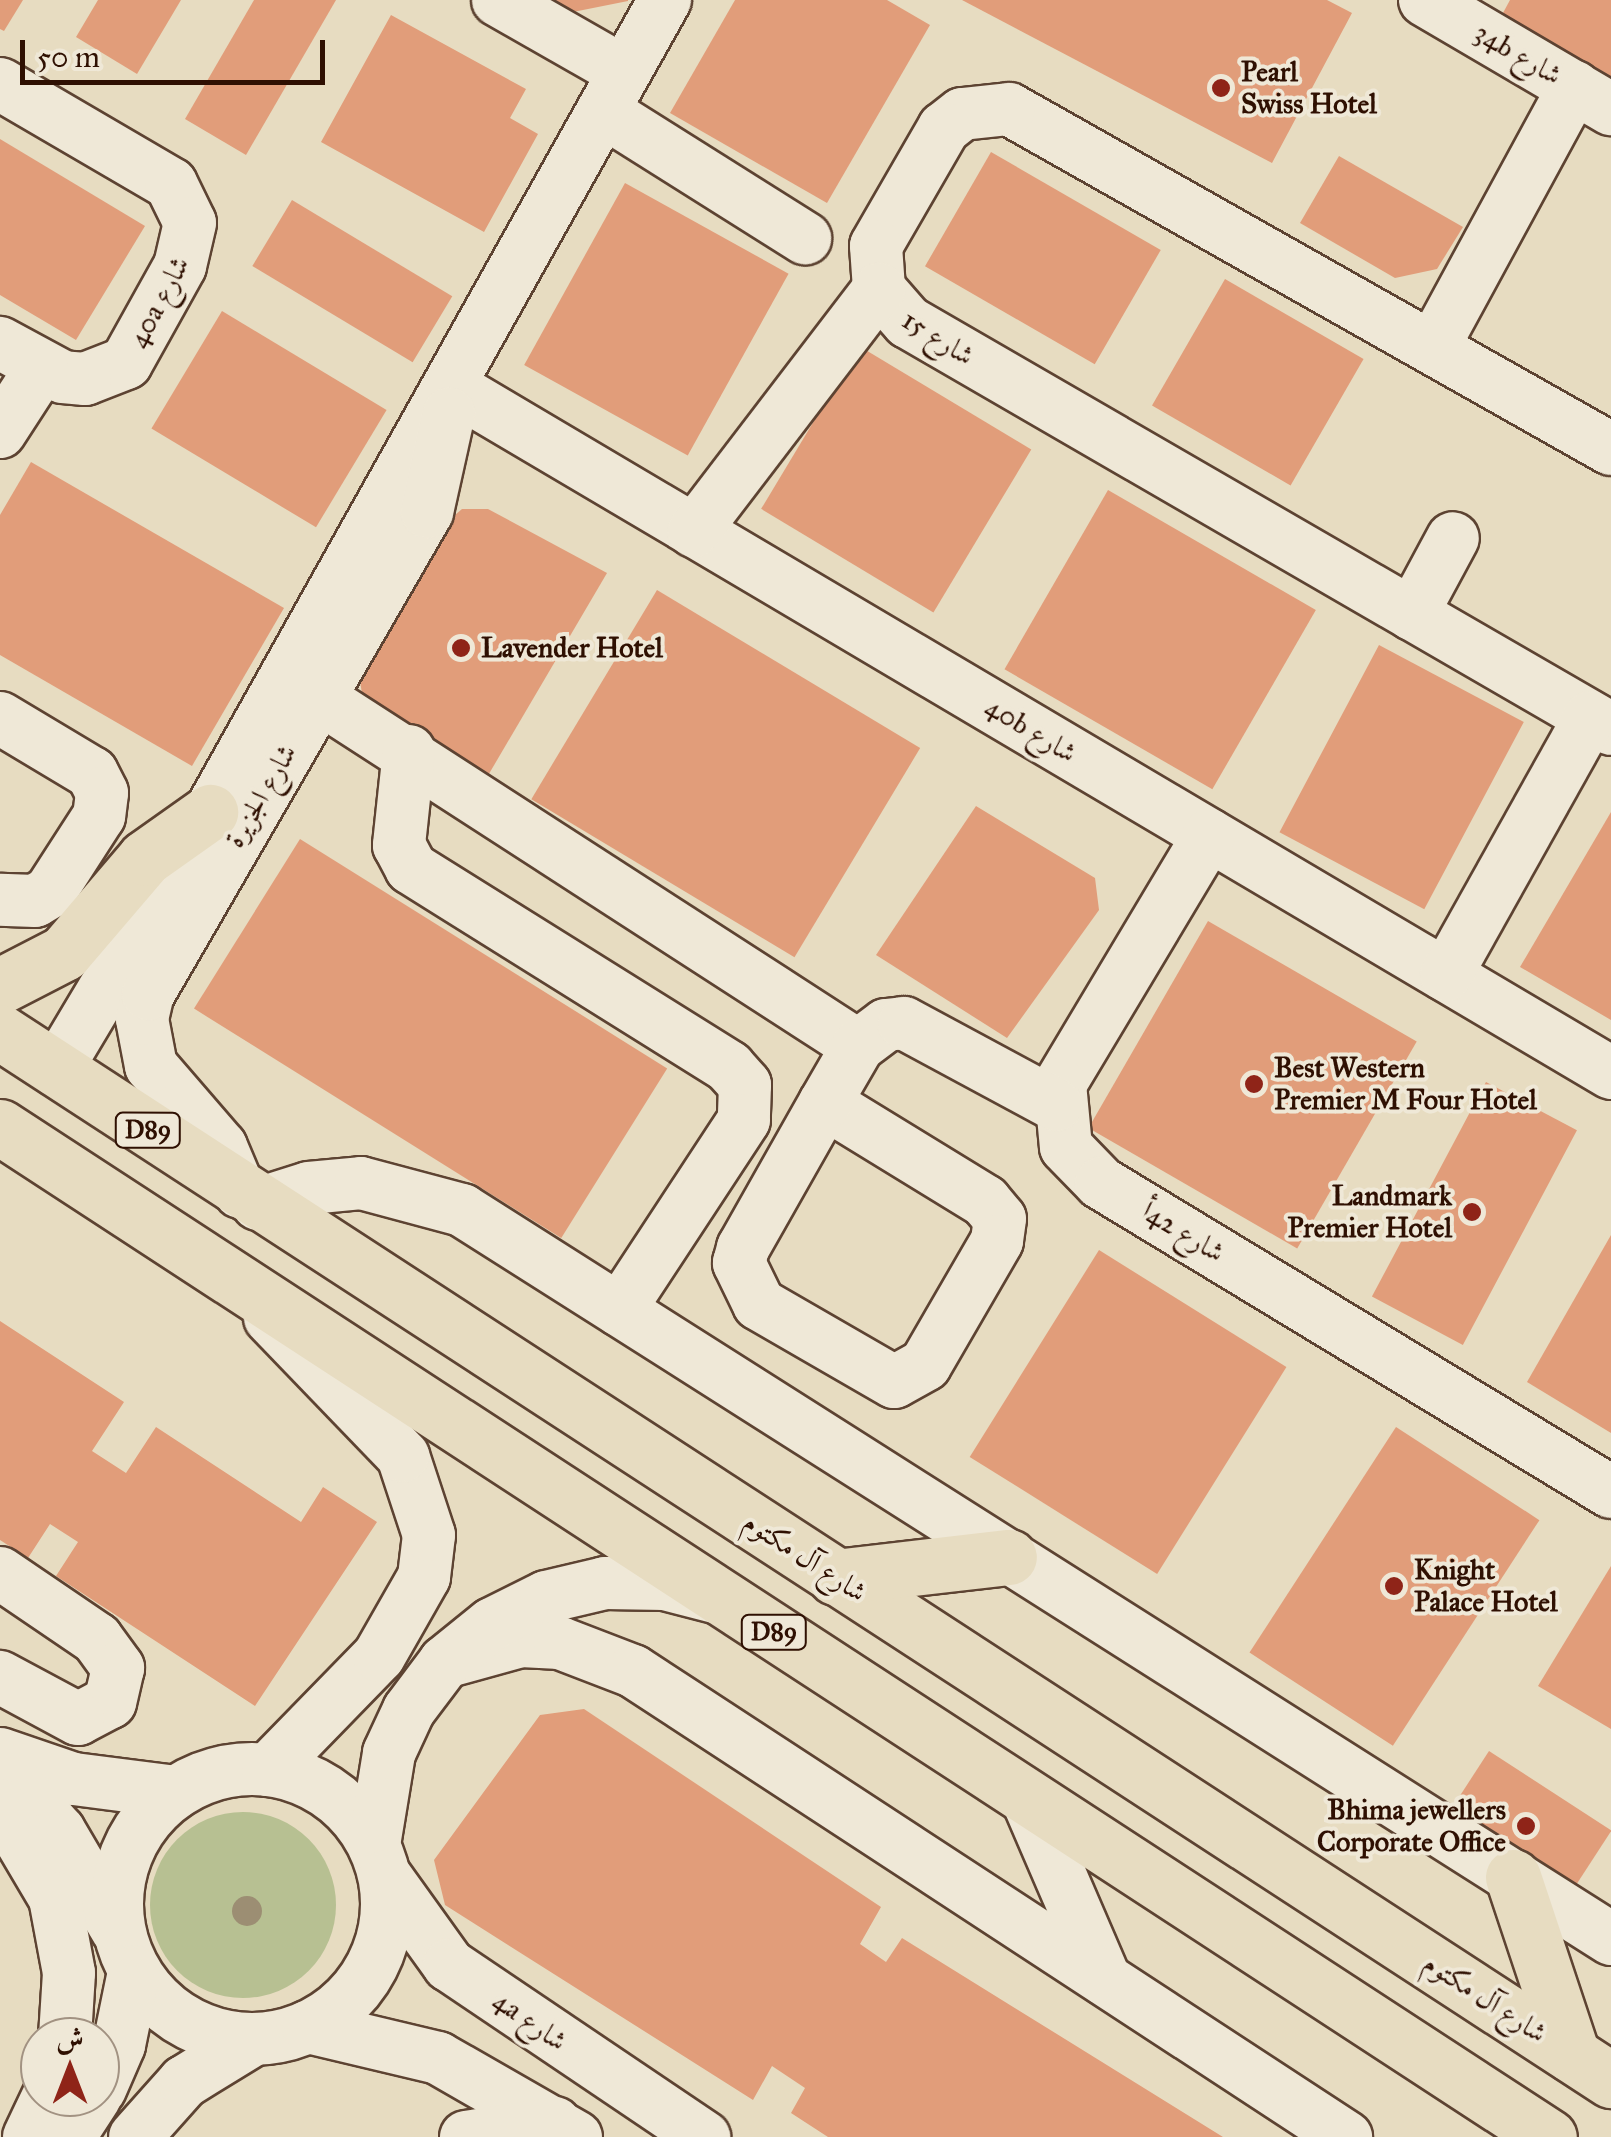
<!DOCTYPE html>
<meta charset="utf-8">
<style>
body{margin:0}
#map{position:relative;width:1611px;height:2137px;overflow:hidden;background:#e7dcc1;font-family:"IM FELL Great Primer",Amiri,serif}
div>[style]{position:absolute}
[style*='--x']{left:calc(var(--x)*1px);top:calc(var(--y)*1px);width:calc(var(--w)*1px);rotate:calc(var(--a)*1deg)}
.green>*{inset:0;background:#b7c092}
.round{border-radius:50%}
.building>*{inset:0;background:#e19d7a;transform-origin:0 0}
.roads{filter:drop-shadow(2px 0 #5d4332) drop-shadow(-2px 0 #5d4332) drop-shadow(0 2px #5d4332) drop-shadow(0 -2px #5d4332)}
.minor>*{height:52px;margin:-26px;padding:0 26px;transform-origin:26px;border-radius:26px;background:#efe8d7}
.minor>.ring{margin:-26px;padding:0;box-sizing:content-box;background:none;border:52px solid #efe8d7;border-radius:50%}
.major>*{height:55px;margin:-27.5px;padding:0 27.5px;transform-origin:27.5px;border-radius:27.5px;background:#e7dcc1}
.trees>*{width:30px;height:30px;margin:-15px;border-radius:50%;background:#9c8e73}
.dots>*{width:28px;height:28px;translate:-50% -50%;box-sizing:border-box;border:5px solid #efe8d7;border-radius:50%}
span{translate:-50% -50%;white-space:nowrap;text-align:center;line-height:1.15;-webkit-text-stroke:8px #efe8d7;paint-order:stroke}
.shield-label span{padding:2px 8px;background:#efe8d7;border:2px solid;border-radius:8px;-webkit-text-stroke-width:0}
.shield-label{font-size:25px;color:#2f1002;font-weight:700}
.street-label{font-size:28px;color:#2f1002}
.poi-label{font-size:28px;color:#2f1002;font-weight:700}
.left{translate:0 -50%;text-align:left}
.right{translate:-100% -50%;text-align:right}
.north{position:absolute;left:20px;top:2017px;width:100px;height:100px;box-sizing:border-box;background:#efe8d7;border:2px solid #a29282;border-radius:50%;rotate:0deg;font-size:28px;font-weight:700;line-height:40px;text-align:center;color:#2f1002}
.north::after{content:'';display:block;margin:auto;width:35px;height:45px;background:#8f2418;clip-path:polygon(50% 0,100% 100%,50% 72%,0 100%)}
.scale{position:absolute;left:20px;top:40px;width:305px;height:45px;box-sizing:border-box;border:5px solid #2f1002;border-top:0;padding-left:12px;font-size:30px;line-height:35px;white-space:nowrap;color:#2f1002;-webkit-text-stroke:8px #efe8d7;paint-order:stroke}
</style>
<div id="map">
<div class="green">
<div class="round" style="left:150px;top:1812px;width:186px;height:186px"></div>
</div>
<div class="building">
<div style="clip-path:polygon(0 0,23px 0,4px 31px,0 29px)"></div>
<div style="clip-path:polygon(98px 0,181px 0,137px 74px,76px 37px)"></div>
<div style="clip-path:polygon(254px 0,336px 0,246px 155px,185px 119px)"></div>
<div style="clip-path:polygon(553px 0,628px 0,628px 1px,573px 12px)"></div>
<div style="clip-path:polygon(735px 0,887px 0,930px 25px,827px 203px,670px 113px)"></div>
<div style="clip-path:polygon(962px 0,1327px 0,1352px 13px,1272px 163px)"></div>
<div style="clip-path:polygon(1510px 0,1611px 0,1611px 89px,1497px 24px)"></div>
<div style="clip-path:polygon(391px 15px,526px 89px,510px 118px,538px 134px,484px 232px,321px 142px)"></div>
<div style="clip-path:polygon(0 139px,145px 226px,76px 340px,0 295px)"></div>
<div style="left:991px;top:152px;width:196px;height:132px;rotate:30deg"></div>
<div style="clip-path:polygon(1339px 156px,1463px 227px,1437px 269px,1395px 278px,1300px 223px)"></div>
<div style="left:625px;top:183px;width:187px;height:208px;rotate:29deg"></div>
<div style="left:292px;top:200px;width:187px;height:77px;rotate:31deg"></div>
<div style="left:1225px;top:279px;width:160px;height:146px;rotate:30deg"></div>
<div style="left:222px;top:311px;width:192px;height:137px;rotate:31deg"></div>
<div style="left:859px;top:346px;width:201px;height:190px;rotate:31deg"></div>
<div style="clip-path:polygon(31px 462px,284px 608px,192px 766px,0 655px,0 515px)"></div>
<div style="left:1108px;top:490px;width:240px;height:207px;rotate:30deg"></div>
<div style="clip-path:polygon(462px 509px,488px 509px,607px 573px,483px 784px,364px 706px,359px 675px,448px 521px)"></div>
<div style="left:657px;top:590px;width:307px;height:244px;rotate:31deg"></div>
<div style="left:1379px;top:645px;width:164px;height:212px;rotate:28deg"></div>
<div style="clip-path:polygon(976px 806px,1095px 878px,1099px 910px,1007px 1038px,876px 955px)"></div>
<div style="clip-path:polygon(1611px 812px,1611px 1020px,1520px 967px)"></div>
<div style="left:300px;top:839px;width:433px;height:200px;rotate:32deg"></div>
<div style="left:1208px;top:921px;width:241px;height:239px;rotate:30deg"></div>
<div style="left:1486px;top:1082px;width:103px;height:243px;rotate:28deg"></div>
<div style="clip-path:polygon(1611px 1235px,1611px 1433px,1527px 1382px)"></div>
<div style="left:1099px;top:1250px;width:221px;height:244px;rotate:32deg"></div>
<div style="clip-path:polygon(0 1321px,124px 1402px,92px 1451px,126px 1473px,156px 1427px,301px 1522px,323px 1487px,377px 1522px,255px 1706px,56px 1576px,78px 1542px,50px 1524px,28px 1558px,0 1540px)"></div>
<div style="left:1396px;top:1427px;width:171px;height:269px;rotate:33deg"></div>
<div style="clip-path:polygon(1611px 1566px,1611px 1729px,1538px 1686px)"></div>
<div style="clip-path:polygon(584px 1709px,881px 1907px,860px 1944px,886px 1962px,902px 1938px,1223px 2137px,828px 2137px,791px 2113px,805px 2088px,772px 2066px,753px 2100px,445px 1905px,434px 1860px,540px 1715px)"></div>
<div style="left:1489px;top:1751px;width:146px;height:85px;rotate:33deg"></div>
</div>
<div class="roads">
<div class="minor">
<div style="--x:498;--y:0;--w:145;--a:29.7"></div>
<div style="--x:1425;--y:0;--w:216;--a:30.4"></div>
<div style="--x:0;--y:84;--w:198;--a:30.3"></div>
<div style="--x:171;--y:184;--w:43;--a:64"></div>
<div style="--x:190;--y:223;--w:44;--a:103.1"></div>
<div style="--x:180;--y:266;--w:111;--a:119.1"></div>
<div style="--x:126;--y:363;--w:44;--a:158.7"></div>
<div style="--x:85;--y:379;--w:22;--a:-175"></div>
<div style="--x:63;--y:377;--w:72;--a:-151.6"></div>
<div style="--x:603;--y:111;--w:239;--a:32.2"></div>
<div style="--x:1433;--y:347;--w:296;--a:-61.5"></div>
<div style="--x:450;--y:386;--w:1349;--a:30.61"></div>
<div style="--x:0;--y:432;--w:77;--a:-57.1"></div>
<div style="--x:1611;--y:449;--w:691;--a:-150.54"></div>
<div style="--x:1009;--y:109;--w:47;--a:173.9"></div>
<div style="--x:962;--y:114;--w:23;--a:142"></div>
<div style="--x:944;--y:128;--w:136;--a:120"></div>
<div style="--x:876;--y:246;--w:43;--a:86"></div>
<div style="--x:879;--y:289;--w:44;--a:48.7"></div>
<div style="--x:908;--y:322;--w:812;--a:30.07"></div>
<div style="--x:694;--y:531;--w:305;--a:-52.6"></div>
<div style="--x:1412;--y:614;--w:86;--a:-61.7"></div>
<div style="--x:318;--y:697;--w:643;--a:32.87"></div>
<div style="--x:0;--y:718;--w:107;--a:30.9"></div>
<div style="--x:92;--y:773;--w:22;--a:63"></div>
<div style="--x:102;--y:793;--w:23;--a:97"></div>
<div style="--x:99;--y:816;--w:90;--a:122.8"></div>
<div style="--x:50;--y:892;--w:17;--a:149"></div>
<div style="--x:35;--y:901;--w:35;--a:-178"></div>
<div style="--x:409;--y:751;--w:95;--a:96.1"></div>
<div style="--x:399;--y:845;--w:26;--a:62"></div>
<div style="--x:411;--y:868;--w:375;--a:32"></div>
<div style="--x:729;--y:1067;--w:24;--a:48"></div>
<div style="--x:745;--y:1085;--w:35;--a:92"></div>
<div style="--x:744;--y:1120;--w:227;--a:123.3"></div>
<div style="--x:1209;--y:835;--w:290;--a:120.9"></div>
<div style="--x:1060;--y:1084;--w:63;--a:84.6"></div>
<div style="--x:1066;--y:1147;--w:50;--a:45.8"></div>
<div style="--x:1101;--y:1183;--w:596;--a:31.21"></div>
<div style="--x:1446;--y:975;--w:295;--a:-60.8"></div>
<div style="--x:56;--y:1070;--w:300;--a:-59.2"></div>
<div style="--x:210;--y:812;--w:931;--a:-60.74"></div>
<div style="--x:825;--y:1103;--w:188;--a:31.5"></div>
<div style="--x:985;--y:1201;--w:23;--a:50"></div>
<div style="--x:1000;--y:1219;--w:22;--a:98"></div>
<div style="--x:997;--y:1241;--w:143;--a:120.1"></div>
<div style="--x:925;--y:1365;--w:35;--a:151"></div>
<div style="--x:894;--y:1382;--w:156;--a:-150"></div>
<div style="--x:759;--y:1304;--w:46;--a:-116"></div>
<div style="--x:739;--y:1263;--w:16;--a:-75"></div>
<div style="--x:743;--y:1248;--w:167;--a:-60.5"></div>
<div style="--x:825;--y:1103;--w:66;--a:-59.9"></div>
<div style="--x:858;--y:1046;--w:35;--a:-37"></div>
<div style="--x:886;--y:1025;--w:18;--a:-6"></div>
<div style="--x:904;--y:1023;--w:173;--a:28.3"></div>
<div style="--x:240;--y:1192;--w:49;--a:-112.9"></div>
<div style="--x:221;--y:1147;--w:107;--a:-130.8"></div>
<div style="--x:151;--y:1066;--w:48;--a:-100.8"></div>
<div style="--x:142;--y:1019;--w:26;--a:-77"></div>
<div style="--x:148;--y:994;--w:557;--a:-59.94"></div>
<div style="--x:427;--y:512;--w:101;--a:-77.5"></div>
<div style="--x:258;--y:1204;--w:53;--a:-17.4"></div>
<div style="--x:309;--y:1188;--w:52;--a:-5.5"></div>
<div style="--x:361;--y:1183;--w:105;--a:15"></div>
<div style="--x:462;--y:1210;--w:1361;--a:32.39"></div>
<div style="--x:0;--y:1573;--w:117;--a:34.2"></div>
<div style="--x:97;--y:1639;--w:36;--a:54"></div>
<div style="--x:118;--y:1668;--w:35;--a:103"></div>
<div style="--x:110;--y:1702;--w:36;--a:152"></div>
<div style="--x:78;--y:1719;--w:89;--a:-151.7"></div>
<div style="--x:445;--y:1662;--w:79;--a:-15.4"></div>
<div style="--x:521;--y:1641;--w:39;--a:3"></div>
<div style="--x:560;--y:1643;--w:78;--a:21"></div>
<div style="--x:633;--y:1671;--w:852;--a:33.17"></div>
<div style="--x:0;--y:1754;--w:78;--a:18.7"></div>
<div style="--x:74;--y:1779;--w:103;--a:7.3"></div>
<div style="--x:0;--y:1766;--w:88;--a:47.8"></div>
<div style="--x:59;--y:1831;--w:115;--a:59.6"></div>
<div class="ring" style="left:117px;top:1769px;width:218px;height:218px"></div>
<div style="--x:268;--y:1770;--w:159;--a:-45.8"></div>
<div style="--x:379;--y:1656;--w:91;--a:-60.3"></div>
<div style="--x:424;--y:1577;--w:42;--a:-83.2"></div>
<div style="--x:429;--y:1535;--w:83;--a:-108.2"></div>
<div style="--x:403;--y:1456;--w:192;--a:-133.9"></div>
<div style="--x:1026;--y:1796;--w:199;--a:66.7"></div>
<div style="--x:0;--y:1805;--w:108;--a:59.4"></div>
<div style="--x:55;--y:1898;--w:76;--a:79.4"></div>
<div style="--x:69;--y:1973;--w:64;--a:93.6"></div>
<div style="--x:374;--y:1845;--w:93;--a:-80.7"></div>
<div style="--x:389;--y:1753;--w:47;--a:-65.1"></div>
<div style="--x:409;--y:1710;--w:60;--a:-53.1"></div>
<div style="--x:445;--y:1662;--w:60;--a:-39"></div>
<div style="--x:492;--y:1624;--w:60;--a:-26.6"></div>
<div style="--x:546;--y:1597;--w:61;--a:-13.3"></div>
<div style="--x:605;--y:1583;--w:60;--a:1"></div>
<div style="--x:665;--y:1584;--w:56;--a:14.5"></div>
<div style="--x:385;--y:1876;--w:110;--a:54.3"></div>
<div style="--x:449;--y:1965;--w:308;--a:34"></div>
<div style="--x:308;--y:2027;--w:134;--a:13.4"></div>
<div style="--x:438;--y:2058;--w:159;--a:29.8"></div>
<div style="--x:100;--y:2089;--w:48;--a:-66.6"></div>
<div style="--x:119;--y:2045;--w:75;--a:-78.4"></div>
<div style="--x:29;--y:2137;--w:44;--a:-64.6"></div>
<div style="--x:69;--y:2137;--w:48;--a:-57"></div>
<div style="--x:135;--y:2137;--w:74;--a:-48.3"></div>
<div style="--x:184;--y:2082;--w:82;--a:-31.6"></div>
<div style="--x:466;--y:2137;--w:90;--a:-8.9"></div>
</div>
<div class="major">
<div style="--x:0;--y:986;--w:72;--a:-27.3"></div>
<div style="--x:64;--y:953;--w:125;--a:-49.5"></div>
<div style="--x:145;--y:858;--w:80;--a:-35.3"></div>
<div style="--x:0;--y:1032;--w:1922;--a:33.05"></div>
<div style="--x:0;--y:1127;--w:1849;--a:33.11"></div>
<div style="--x:835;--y:1577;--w:175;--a:-6.6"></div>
<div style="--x:1513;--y:1877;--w:187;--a:71.6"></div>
</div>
</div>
<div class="trees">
<div style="left:247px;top:1911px"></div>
</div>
<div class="dots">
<div style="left:1221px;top:88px;background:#8f2418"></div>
<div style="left:461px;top:648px;background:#8f2418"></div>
<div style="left:1254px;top:1084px;background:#8f2418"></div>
<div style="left:1472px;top:1212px;background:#8f2418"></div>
<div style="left:1394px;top:1586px;background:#8f2418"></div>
<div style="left:1526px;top:1826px;background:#8f2418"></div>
</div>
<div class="shield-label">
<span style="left:148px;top:1130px">D89</span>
<span style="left:774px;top:1632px">D89</span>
</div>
<div class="street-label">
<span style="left:1518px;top:54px;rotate:30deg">34b شارع</span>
<span style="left:159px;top:302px;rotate:-62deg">40a شارع</span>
<span style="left:938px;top:338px;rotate:32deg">شارع 15</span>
<span style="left:1031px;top:730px;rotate:31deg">40b شارع</span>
<span style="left:261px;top:796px;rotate:-60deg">شارع الجزيرة</span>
<span style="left:1183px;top:1232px;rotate:31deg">شارع 42أ</span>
<span style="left:805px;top:1557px;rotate:33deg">شارع آل مكتوم</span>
<span style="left:1485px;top:1998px;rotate:33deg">شارع آل مكتوم</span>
<span style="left:530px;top:2021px;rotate:35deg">4a شارع</span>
</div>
<div class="poi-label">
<span class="left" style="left:1241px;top:88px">Pearl<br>Swiss Hotel</span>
<span class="left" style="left:481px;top:648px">Lavender Hotel</span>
<span class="left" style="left:1274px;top:1084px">Best Western<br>Premier M Four Hotel</span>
<span class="right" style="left:1452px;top:1212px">Landmark<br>Premier Hotel</span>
<span class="left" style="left:1414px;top:1586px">Knight<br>Palace Hotel</span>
<span class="right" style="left:1506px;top:1826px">Bhima jewellers<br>Corporate Office</span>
</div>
<div class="north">ش</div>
<div class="scale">50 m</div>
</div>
